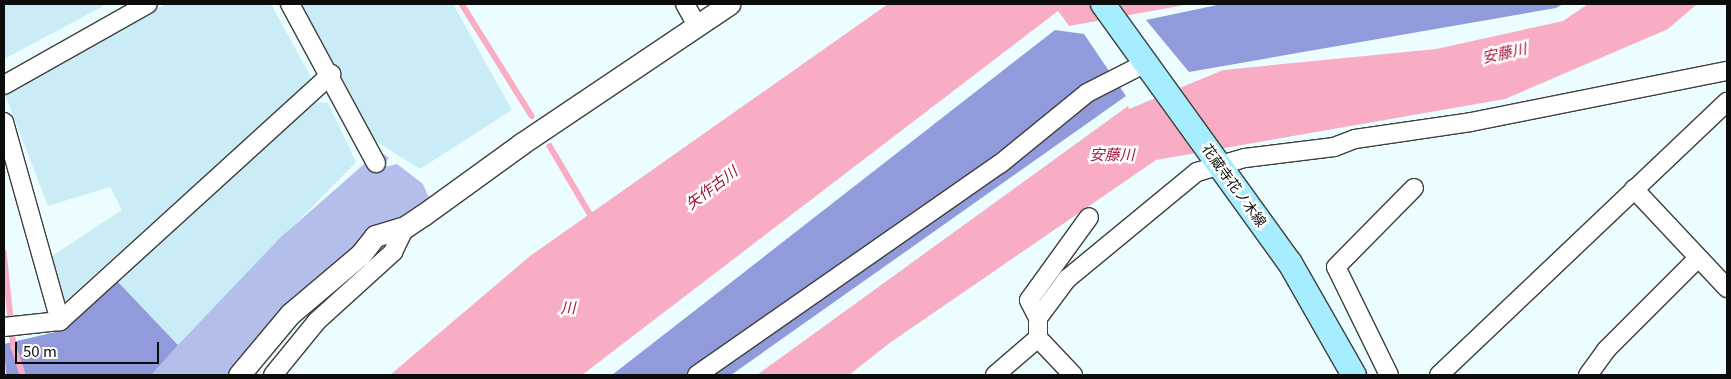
<!DOCTYPE html>
<meta charset="utf-8">
<style>
body{margin:0}
#map{position:relative;width:1731px;height:379px;overflow:hidden;background:#ebfdff;font-family:Georgia,"Noto Sans JP",serif}
div>[style]{position:absolute}
[style*='--x']{left:calc(var(--x)*1px);top:calc(var(--y)*1px);width:calc(var(--w)*1px);rotate:calc(var(--a)*1deg)}
.farmland>*{inset:0;background:#caecf6}
.green>*{inset:0;background:#b3beeb}
.forest>*{inset:0;background:#919bdc}
.water>*{inset:0;background:#f9adc4}
.stream>*{height:5.5px;margin:-2.75px;padding:0 2.75px;transform-origin:2.75px;border-radius:2.75px;background:#f9adc4}
.roads{filter:drop-shadow(1px 0 #3f3f3f) drop-shadow(-1px 0 #3f3f3f) drop-shadow(0 1px #3f3f3f) drop-shadow(0 -1px #3f3f3f)}
.minor>*{height:18px;margin:-9px;padding:0 9px;transform-origin:9px;border-radius:9px;background:#fff}
.tertiary>*{height:21px;margin:-10.5px;padding:0 10.5px;transform-origin:10.5px;border-radius:10.5px;background:#fff}
.secondary>*{height:24px;margin:-12px;padding:0 12px;transform-origin:12px;border-radius:12px;background:#a6edff}
span{translate:-50% -50%;white-space:nowrap;text-align:center;line-height:1.15;-webkit-text-stroke:5px #fff;paint-order:stroke}
.street-label{font-size:14px;color:#0c0c0c}
.water-label{font-size:15px;color:#a31034;font-style:italic}
.frame{position:absolute;inset:0;border:5px solid #0c0c0c;pointer-events:none}
.scale{position:absolute;left:15px;top:342px;width:144px;height:22px;box-sizing:border-box;border:2px solid #0c0c0c;border-top:0;padding-left:6px;font-size:15px;line-height:18px;white-space:nowrap;color:#0c0c0c;-webkit-text-stroke:4px #fff;paint-order:stroke}
</style>
<div id="map">
<div class="farmland">
<div style="clip-path:polygon(4px 4px,107px 4px,4px 59px)"></div>
<div style="clip-path:polygon(166px 4px,271px 4px,312px 79px,65px 301px,52px 256px,122px 210px,110px 187px,48px 206px,4px 92px)"></div>
<div style="clip-path:polygon(296px 4px,453px 4px,512px 110px,420px 169px,374px 140px)"></div>
<div style="clip-path:polygon(311px 102px,328px 103px,356px 162px,178px 344px,115px 280px)"></div>
</div>
<div class="green">
<div style="clip-path:polygon(379px 151px,389px 158px,381px 168px,397px 164px,423px 184px,429px 198px,391px 223px,228px 375px,149px 375px,281px 237px)"></div>
</div>
<div class="forest">
<div style="clip-path:polygon(1222px 4px,1563px 4px,1556px 8px,1189px 72px,1146px 20px)"></div>
<div style="clip-path:polygon(1055px 30px,1084px 34px,1126px 96px,731px 375px,612px 375px)"></div>
<div style="clip-path:polygon(117px 281px,178px 345px,151px 375px,6px 375px,4px 344px,64px 330px)"></div>
</div>
<div class="water">
<div style="clip-path:polygon(888px 4px,1190px 4px,1069px 26px,1058px 11px,582px 375px,390px 375px,530px 256px)"></div>
<div style="clip-path:polygon(1588px 4px,1697px 4px,1668px 29px,1505px 99px,1156px 160px,891px 342px,849px 375px,757px 375px,1128px 106px,1129px 109px,1223px 70px,1436px 49px,1563px 21px)"></div>
</div>
<div class="stream">
<div style="--x:462;--y:4;--w:132;--a:58"></div>
<div style="--x:550;--y:146;--w:85;--a:59.5"></div>
<div style="--x:4;--y:252;--w:96;--a:84"></div>
<div style="--x:14;--y:347;--w:29;--a:72"></div>
</div>
<div class="roads">
<div class="minor">
<div style="--x:290;--y:4;--w:181;--a:61.6"></div>
<div style="--x:685;--y:4;--w:25;--a:61"></div>
<div style="--x:4;--y:85;--w:165;--a:-29.4"></div>
<div style="--x:4;--y:122;--w:207;--a:74.3"></div>
<div style="--x:1634;--y:189;--w:136;--a:46.8"></div>
<div style="--x:1038;--y:318;--w:20;--a:-117"></div>
<div style="--x:1029;--y:300;--w:102;--a:-54.1"></div>
<div style="--x:4;--y:327;--w:56;--a:-6.1"></div>
<div style="--x:60;--y:321;--w:367;--a:-42.3"></div>
<div style="--x:273;--y:375;--w:70;--a:-50.8"></div>
<div style="--x:317;--y:321;--w:103;--a:-42.2"></div>
<div style="--x:393;--y:252;--w:28;--a:-64"></div>
<div style="--x:697;--y:375;--w:369;--a:-34.9"></div>
<div style="--x:1000;--y:164;--w:112;--a:-39.2"></div>
<div style="--x:1087;--y:93;--w:66;--a:-27"></div>
<div style="--x:995;--y:375;--w:57;--a:-40.7"></div>
<div style="--x:1073;--y:375;--w:51;--a:-133.4"></div>
<div style="--x:1038;--y:338;--w:20;--a:-90"></div>
<div style="--x:1038;--y:318;--w:49;--a:-53.4"></div>
<div style="--x:1067;--y:279;--w:168;--a:-39.5"></div>
<div style="--x:1197;--y:172;--w:50;--a:-16.3"></div>
<div style="--x:1245;--y:158;--w:90;--a:-7"></div>
<div style="--x:1334;--y:147;--w:22;--a:-21"></div>
<div style="--x:1355;--y:139;--w:117;--a:-8.3"></div>
<div style="--x:1471;--y:122;--w:261;--a:-11.3"></div>
<div style="--x:1389;--y:375;--w:120;--a:-116.1"></div>
<div style="--x:1336;--y:267;--w:111;--a:-45.4"></div>
<div style="--x:1439;--y:375;--w:397;--a:-43.5"></div>
<div style="--x:1588;--y:375;--w:31;--a:-54"></div>
<div style="--x:1606;--y:350;--w:129;--a:-45"></div>
</div>
<div class="tertiary">
<div style="--x:239;--y:375;--w:80;--a:-50.1"></div>
<div style="--x:290;--y:314;--w:93;--a:-40.2"></div>
<div style="--x:361;--y:254;--w:23;--a:-52"></div>
<div style="--x:375;--y:236;--w:31;--a:-17"></div>
<div style="--x:405;--y:227;--w:22;--a:-34"></div>
<div style="--x:423;--y:215;--w:121;--a:-35.9"></div>
<div style="--x:521;--y:144;--w:251;--a:-33.9"></div>
</div>
<div class="secondary">
<div style="--x:1103;--y:4;--w:319;--a:54.2"></div>
<div style="--x:1290;--y:263;--w:129;--a:60.3"></div>
</div>
</div>
<div class="street-label">
<span style="left:1235px;top:185px;rotate:54deg">花蔵寺花ノ木線</span>
</div>
<div class="water-label">
<span style="left:1504px;top:52px;rotate:-12deg">安藤川</span>
<span style="left:1112px;top:154px">安藤川</span>
<span style="left:711px;top:187px;rotate:-37deg">矢作古川</span>
<span style="left:568px;top:307px">川</span>
</div>
<div class="frame"></div>
<div class="scale">50 m</div>
</div>
